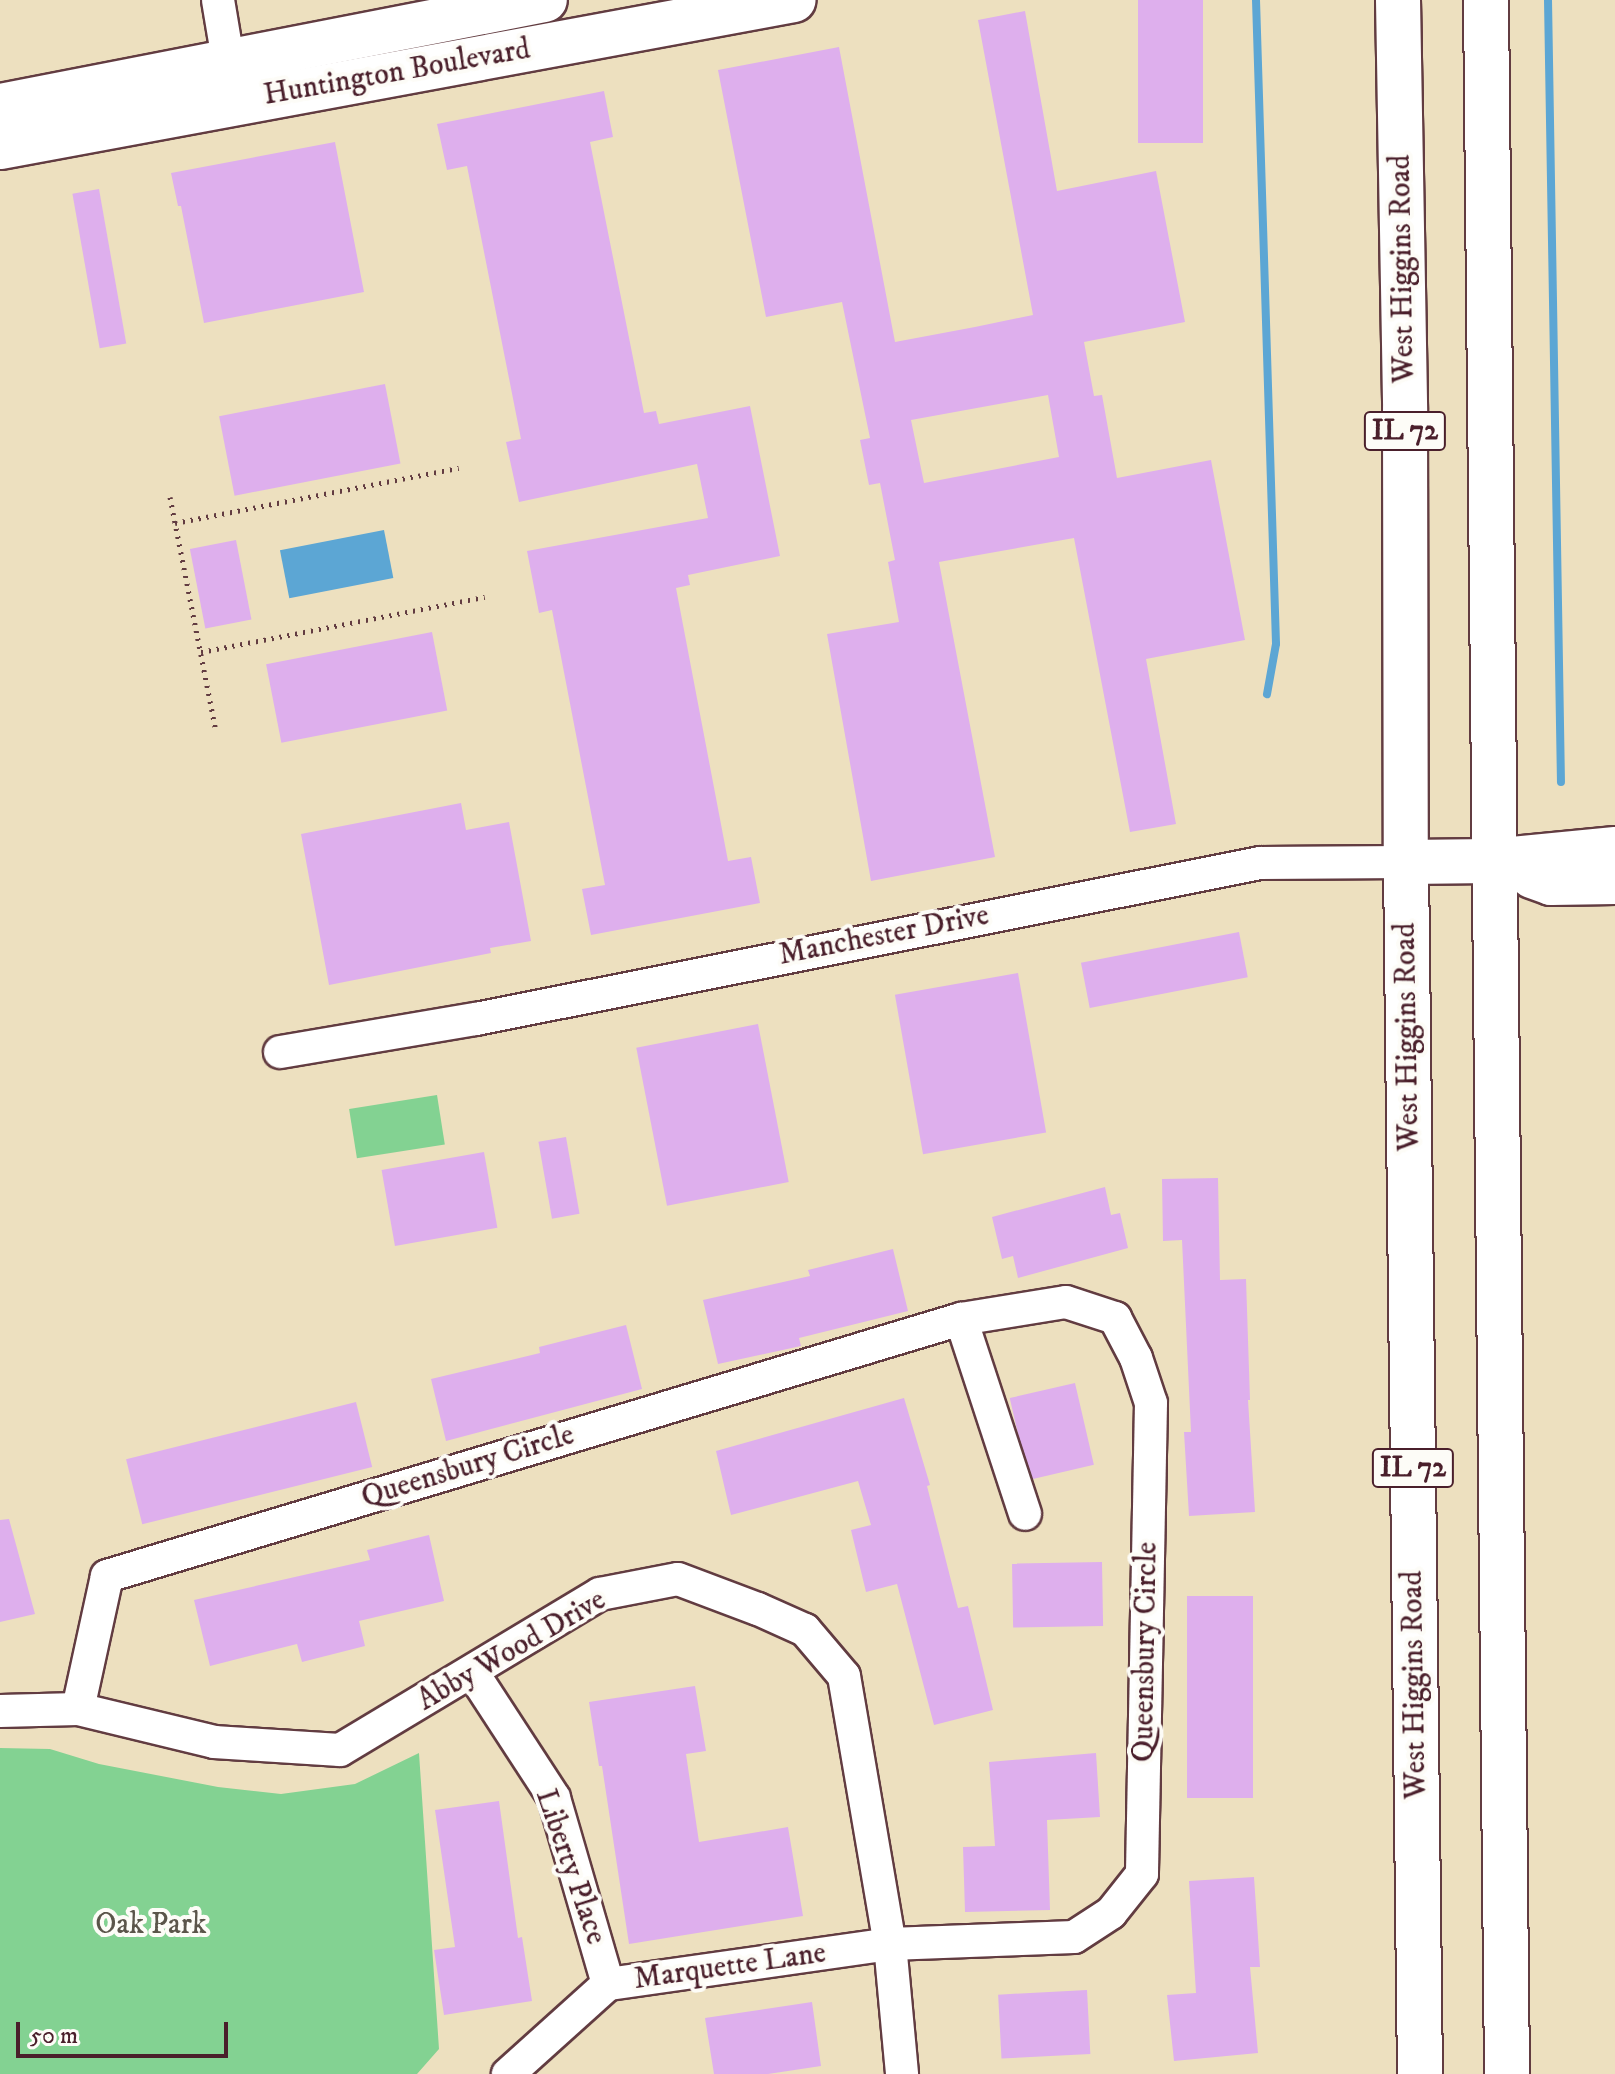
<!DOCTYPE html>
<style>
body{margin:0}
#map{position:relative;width:1615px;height:2074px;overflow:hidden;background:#ede0bf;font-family:"IM FELL DW Pica",serif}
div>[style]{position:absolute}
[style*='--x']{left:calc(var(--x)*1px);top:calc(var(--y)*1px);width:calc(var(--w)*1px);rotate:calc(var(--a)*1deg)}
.green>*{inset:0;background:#83d292;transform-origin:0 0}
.water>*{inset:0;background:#5ca6d4;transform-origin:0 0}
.stream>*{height:8px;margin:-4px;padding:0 4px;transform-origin:4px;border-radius:4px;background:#5ca6d4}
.building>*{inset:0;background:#deafed;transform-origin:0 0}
.path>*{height:5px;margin-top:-2.5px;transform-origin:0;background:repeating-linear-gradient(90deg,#623c41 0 2px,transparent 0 8px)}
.roads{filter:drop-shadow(2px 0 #623c41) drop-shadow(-2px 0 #623c41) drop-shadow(0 2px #623c41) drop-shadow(0 -2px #623c41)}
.street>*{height:32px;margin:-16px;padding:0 16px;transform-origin:16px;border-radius:16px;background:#fff}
.secondary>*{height:44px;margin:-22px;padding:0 22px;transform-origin:22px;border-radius:22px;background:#fff}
.primary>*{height:44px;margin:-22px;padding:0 22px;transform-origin:22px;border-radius:22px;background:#fff}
span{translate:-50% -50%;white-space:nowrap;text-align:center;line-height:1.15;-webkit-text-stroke:8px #fdfcf7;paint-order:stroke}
.shield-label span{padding:2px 6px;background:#fdfcf7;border:2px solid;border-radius:6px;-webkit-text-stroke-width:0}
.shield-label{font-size:28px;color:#4a1f2b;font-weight:700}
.street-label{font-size:30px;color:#4a1f2b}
.park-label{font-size:30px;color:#5b554a}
.scale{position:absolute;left:16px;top:2022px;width:212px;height:36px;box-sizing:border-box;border:4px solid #4a1f2b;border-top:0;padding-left:10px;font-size:24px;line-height:28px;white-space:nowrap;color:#4a1f2b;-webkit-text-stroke:6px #fdfcf7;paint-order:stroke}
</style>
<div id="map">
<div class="green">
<div style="left:437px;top:1095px;width:50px;height:89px;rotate:81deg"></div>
<div style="clip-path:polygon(0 1748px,50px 1749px,99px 1764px,218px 1787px,281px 1794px,355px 1784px,419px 1753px,439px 2049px,417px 2074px,0 2074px)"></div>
</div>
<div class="water">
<div style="left:384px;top:530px;width:49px;height:106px;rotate:79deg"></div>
</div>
<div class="stream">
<div style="--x:1256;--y:0;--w:644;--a:88.22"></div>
<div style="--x:1276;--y:644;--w:51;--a:100.2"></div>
<div style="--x:1548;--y:0;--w:782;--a:89.05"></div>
</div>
<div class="building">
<div style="left:1138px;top:0;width:65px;height:143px"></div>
<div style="clip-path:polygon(evenodd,1025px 11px,1057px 191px,1156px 171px,1185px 322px,1084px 342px,1094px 396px,1102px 395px,1117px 478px,1211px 460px,1245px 640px,1146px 659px,1176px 824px,1130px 832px,1074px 538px,939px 562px,995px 857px,871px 881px,827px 634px,899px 622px,888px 562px,895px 560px,880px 483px,869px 485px,860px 440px,870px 438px,842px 302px,766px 317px,718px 70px,839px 47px,895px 342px,975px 327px,1033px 315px,978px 20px,1025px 11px,1048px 395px,1059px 457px,924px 483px,911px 420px,1048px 395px)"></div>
<div style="clip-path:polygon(604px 91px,613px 137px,590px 142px,644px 413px,656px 411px,659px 424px,750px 406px,780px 556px,688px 575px,690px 585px,676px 588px,728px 861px,751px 857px,760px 903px,591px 935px,582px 889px,605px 885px,552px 610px,539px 613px,527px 551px,708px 518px,697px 464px,519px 502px,506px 442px,521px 439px,467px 166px,447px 170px,437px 124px)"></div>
<div style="clip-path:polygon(335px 142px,364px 292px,204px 323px,181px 206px,178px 206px,171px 173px)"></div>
<div style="left:99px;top:189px;width:157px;height:27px;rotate:80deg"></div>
<div style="left:385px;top:384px;width:81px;height:169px;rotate:79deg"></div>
<div style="left:236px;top:540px;width:81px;height:47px;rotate:79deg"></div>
<div style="left:432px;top:632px;width:80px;height:169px;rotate:79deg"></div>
<div style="clip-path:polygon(461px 803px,466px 830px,509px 822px,531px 941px,490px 948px,491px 953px,329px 985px,301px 834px)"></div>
<div style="left:1239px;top:932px;width:46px;height:161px;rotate:79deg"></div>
<div style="left:1018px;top:973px;width:162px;height:125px;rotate:80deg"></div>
<div style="left:758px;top:1024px;width:161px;height:124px;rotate:79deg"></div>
<div style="left:566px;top:1137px;width:78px;height:28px;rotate:80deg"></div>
<div style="left:484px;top:1152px;width:77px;height:104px;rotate:80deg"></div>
<div style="clip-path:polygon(1218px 1178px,1220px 1280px,1246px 1279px,1250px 1400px,1248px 1400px,1255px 1512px,1189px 1516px,1184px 1432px,1191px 1432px,1182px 1240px,1163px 1241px,1162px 1179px)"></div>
<div style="clip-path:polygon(1105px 1187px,1111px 1215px,1120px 1213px,1128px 1248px,1018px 1278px,1013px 1256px,1002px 1259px,992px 1217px)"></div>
<div style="clip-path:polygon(893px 1249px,908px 1311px,799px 1338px,801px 1346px,718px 1364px,703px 1300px,810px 1276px,808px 1270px)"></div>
<div style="clip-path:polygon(626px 1325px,642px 1389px,446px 1441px,431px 1379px,540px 1353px,539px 1347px)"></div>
<div style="left:1075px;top:1383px;width:84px;height:67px;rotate:77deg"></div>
<div style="clip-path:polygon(904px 1398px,930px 1485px,927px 1486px,958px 1608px,968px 1606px,993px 1710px,934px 1725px,897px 1584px,866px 1592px,851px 1530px,871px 1525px,858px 1481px,731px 1515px,716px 1451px)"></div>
<div style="left:356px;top:1402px;width:67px;height:237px;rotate:76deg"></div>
<div style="clip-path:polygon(9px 1519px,35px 1614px,0 1622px,0 1520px)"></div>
<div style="clip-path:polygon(429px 1535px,444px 1601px,359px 1621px,365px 1646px,302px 1662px,297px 1644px,210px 1666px,194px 1600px,370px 1560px,367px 1550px)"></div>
<div style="left:1102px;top:1562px;width:64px;height:90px;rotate:89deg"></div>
<div style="left:1187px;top:1596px;width:66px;height:202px"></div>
<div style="clip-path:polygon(695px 1686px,706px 1751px,686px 1754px,699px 1842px,788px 1827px,803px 1916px,629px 1944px,602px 1766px,599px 1766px,589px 1702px)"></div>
<div style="clip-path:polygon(1096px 1753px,1100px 1817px,1047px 1820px,1050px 1910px,965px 1912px,963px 1847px,995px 1846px,989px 1762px)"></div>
<div style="clip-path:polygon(499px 1801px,518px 1938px,522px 1937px,532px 2001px,444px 2015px,434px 1950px,455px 1947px,435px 1810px)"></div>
<div style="clip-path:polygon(1254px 1877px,1260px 1967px,1250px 1967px,1258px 2053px,1174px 2061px,1167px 1995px,1196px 1993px,1189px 1881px)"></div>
<div style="left:1087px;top:1990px;width:64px;height:89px;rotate:87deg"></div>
<div style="clip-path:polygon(812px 2002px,821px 2066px,768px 2074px,714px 2074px,705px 2018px)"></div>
</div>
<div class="path">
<div style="--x:170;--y:497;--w:238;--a:78.9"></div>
<div style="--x:175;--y:523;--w:289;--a:-11"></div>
<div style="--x:201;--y:652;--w:289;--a:-11"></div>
</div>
<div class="roads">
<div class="street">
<div style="--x:218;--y:0;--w:85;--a:80.5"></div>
<div style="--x:280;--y:1052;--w:199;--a:-9.6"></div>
<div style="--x:476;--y:1019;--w:799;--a:-11.25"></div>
<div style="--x:1260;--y:863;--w:146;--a:-0.4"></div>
<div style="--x:961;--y:1319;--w:205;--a:71.8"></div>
<div style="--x:472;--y:1672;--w:150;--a:56.9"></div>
<div style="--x:554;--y:1798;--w:194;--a:73.8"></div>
<div style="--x:78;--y:1709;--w:136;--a:-77.7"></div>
<div style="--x:107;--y:1576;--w:892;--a:-16.75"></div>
<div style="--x:961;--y:1319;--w:106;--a:-9.2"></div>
<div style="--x:1066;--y:1302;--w:52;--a:18.1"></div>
<div style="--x:1115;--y:1318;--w:45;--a:62.3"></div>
<div style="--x:1136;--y:1358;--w:47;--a:71.6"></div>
<div style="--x:1151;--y:1403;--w:471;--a:91.1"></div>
<div style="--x:1142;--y:1874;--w:50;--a:128.5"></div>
<div style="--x:1111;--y:1913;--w:44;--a:147"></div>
<div style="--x:1074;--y:1937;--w:184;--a:177.8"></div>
<div style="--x:890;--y:1944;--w:285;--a:171.9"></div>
<div style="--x:608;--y:1984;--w:135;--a:138"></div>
<div style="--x:0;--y:1711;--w:78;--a:-1.5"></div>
<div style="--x:78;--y:1709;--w:140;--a:13.6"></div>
<div style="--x:214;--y:1742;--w:126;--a:3.6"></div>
<div style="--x:340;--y:1750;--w:303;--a:-31"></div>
<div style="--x:600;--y:1594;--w:79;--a:-10.9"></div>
<div style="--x:678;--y:1579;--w:85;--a:20.6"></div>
<div style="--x:758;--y:1609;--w:51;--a:24.1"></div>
<div style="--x:805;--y:1630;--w:60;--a:49.7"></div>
<div style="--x:844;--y:1676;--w:272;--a:80.3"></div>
<div style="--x:890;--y:1944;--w:131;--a:84.7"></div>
</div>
<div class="secondary">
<div style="--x:0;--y:106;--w:555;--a:-11.01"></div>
<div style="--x:0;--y:147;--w:807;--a:-10.49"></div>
<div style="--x:1406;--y:862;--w:86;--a:-0.7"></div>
<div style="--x:1492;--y:861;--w:124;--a:-5.6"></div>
<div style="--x:1532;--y:876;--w:20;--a:20"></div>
<div style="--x:1551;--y:883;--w:64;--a:-0.9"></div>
</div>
<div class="primary">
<div style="--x:1398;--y:0;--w:411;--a:89"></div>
<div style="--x:1405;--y:411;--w:451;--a:89.9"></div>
<div style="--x:1406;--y:862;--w:1212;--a:89.34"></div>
<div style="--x:1486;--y:0;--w:2074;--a:89.42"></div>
</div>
</div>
<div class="shield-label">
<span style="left:1405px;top:431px">IL 72</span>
<span style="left:1413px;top:1468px">IL 72</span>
</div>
<div class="street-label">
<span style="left:397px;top:73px;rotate:-10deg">Huntington Boulevard</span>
<span style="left:1403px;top:269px;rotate:-91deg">West Higgins Road</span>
<span style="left:884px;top:936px;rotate:-11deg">Manchester Drive</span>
<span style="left:1408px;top:1037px;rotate:-91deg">West Higgins Road</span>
<span style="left:468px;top:1467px;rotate:-17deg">Queensbury Circle</span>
<span style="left:512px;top:1651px;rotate:-30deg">Abby Wood Drive</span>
<span style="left:1146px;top:1652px;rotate:-89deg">Queensbury Circle</span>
<span style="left:1415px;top:1685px;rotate:-91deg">West Higgins Road</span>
<span style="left:570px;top:1867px;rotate:71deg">Liberty Place</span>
<span style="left:730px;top:1967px;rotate:-8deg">Marquette Lane</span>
</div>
<div class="park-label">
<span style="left:151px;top:1925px">Oak Park</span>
</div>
<div class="scale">50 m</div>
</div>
